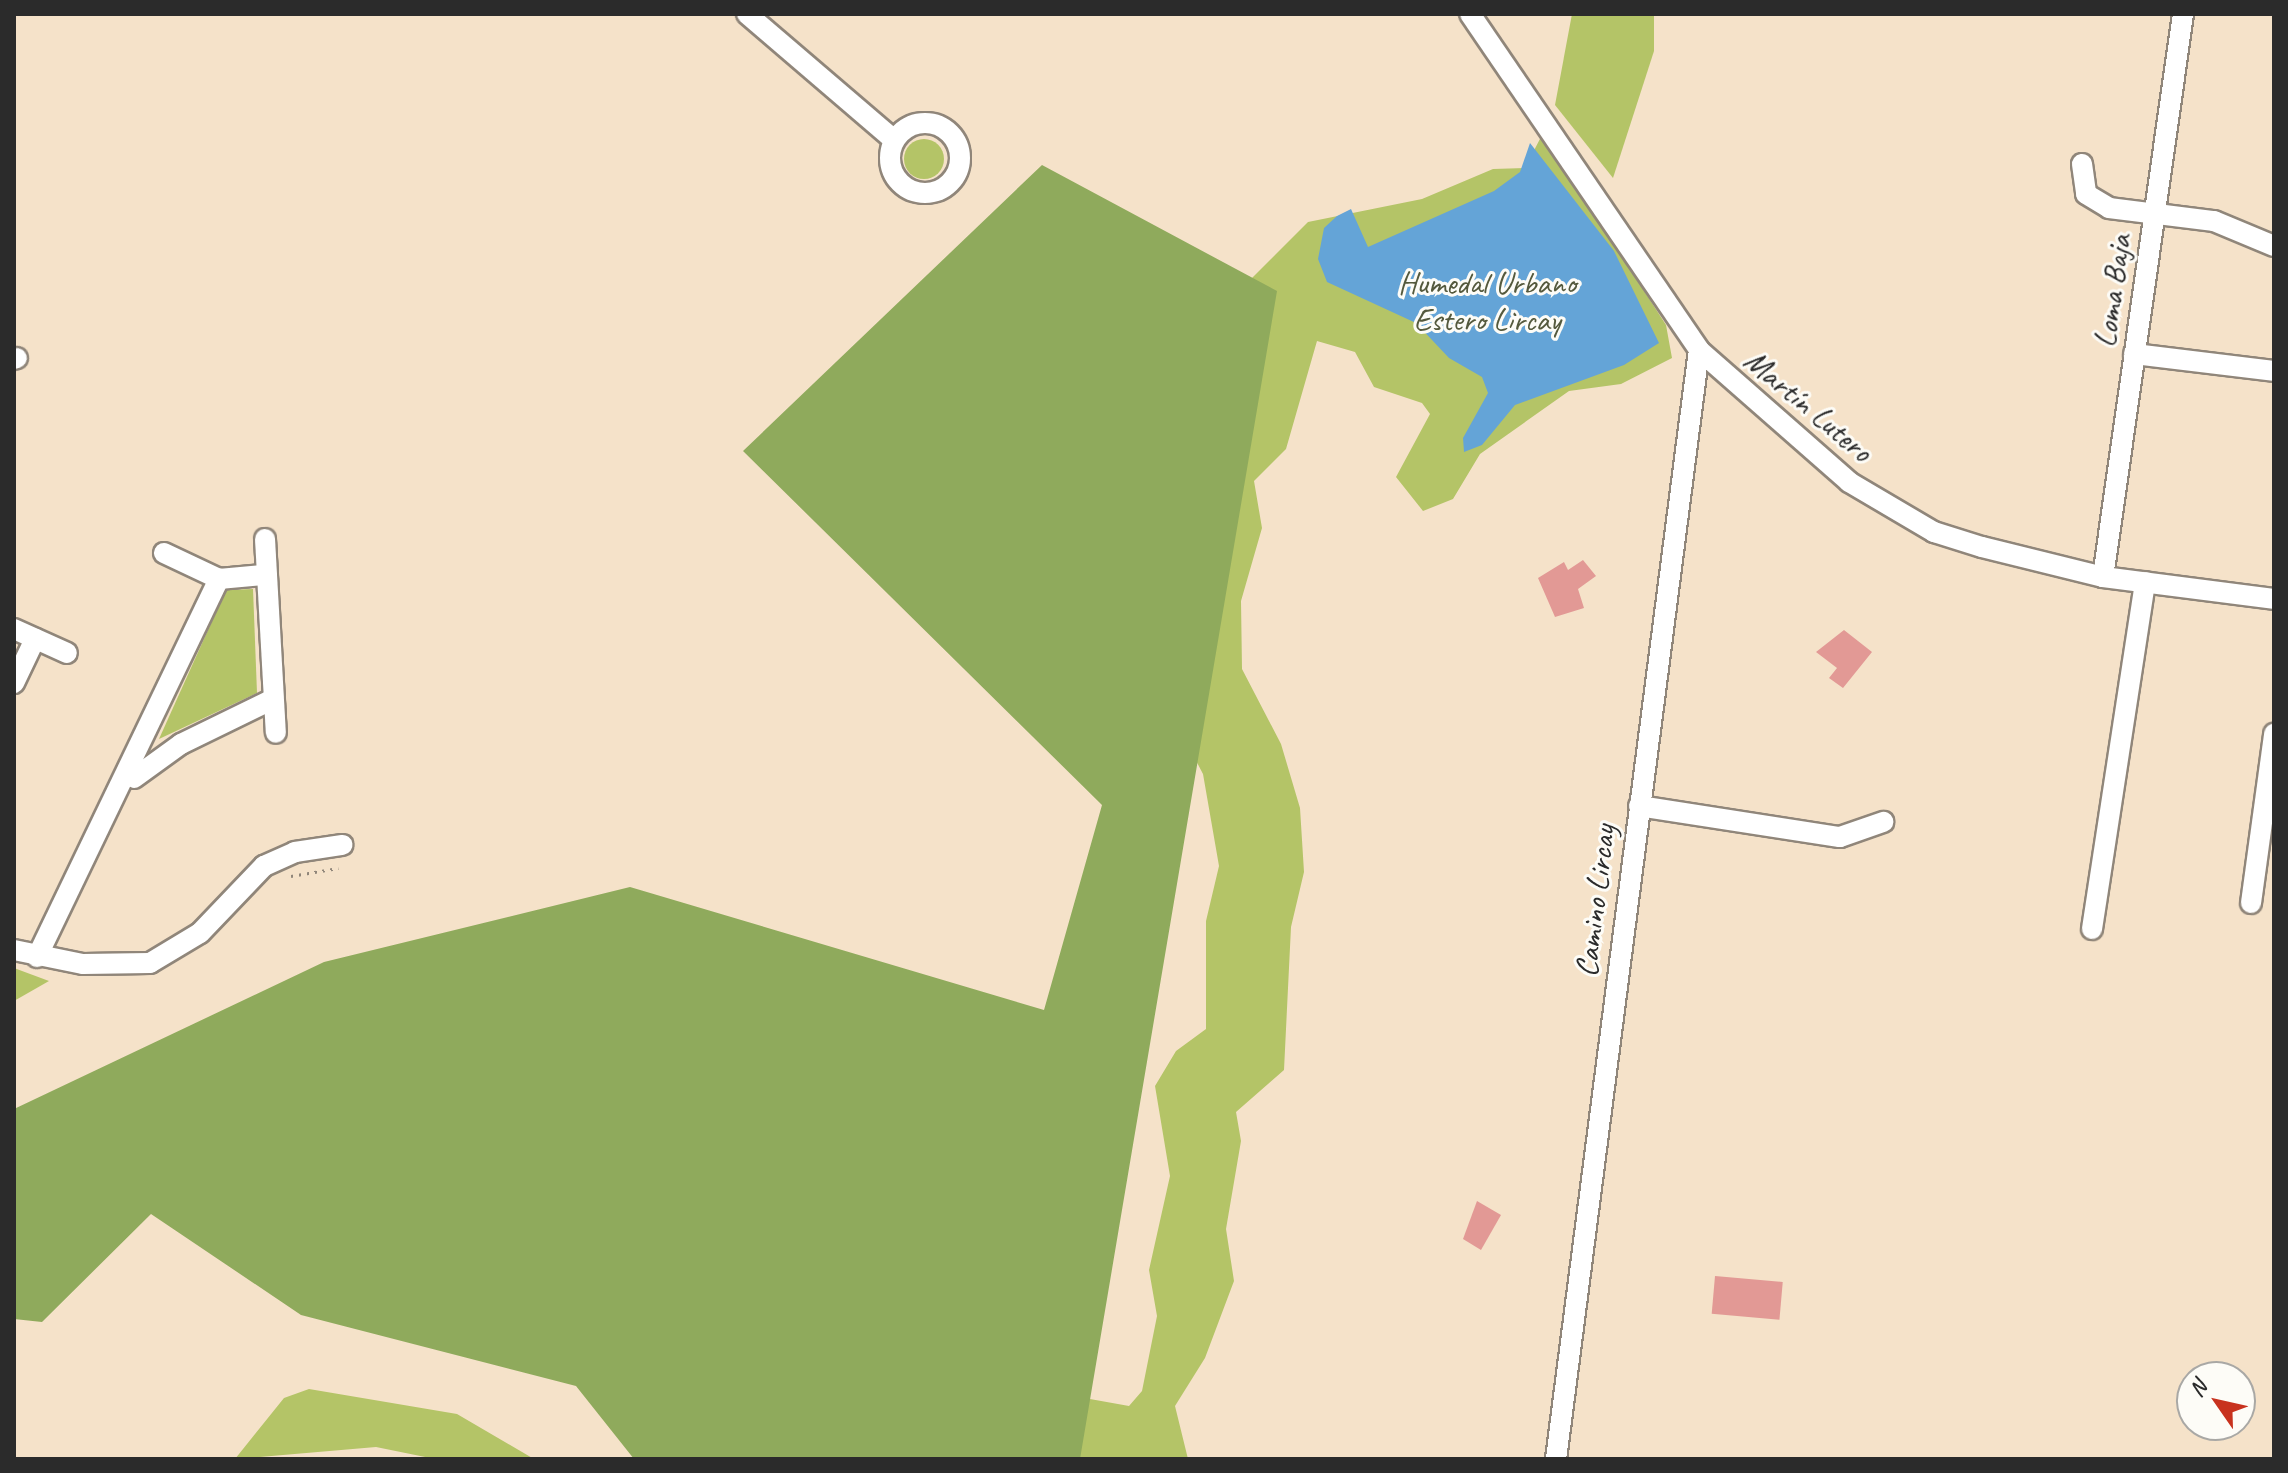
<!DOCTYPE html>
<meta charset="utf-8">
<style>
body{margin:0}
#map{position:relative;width:2288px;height:1473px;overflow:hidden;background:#f5e2c9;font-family:Caveat,sans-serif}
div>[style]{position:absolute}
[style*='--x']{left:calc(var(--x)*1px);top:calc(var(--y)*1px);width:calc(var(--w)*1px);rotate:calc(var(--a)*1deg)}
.green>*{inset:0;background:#b4c467}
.round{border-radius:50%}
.forest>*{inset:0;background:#8faa5c}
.water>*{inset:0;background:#64a4d7}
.building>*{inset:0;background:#e29995;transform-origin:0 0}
.path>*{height:3px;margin-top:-1.5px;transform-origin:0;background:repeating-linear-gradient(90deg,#90867a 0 2px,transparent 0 8px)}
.roads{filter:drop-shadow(2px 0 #90867a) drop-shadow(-2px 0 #90867a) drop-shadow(0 2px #90867a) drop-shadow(0 -2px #90867a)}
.minor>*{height:20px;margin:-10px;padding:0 10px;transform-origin:10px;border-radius:10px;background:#fff}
.minor>.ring{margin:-10px;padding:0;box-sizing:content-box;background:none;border:20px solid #fff;border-radius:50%}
span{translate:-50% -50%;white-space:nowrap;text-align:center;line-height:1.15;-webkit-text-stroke:6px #fdfcf7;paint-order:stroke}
.park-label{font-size:32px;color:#54593d}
.street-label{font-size:32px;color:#2b2b2b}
.frame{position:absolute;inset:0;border:16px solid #2b2b2b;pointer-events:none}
.north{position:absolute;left:2176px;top:1361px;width:80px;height:80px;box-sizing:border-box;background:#fdfcf7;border:2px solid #a9a8a5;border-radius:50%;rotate:304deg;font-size:22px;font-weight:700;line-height:32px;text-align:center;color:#2b2b2b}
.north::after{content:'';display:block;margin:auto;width:28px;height:36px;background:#c8321e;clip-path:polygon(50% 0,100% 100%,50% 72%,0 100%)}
</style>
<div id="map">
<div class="green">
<div style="clip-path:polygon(1572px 14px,1654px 14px,1654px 51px,1613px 178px,1555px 105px)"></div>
<div style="clip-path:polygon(1543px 133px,1666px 325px,1672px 358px,1621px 384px,1569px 391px,1480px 454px,1453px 499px,1423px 511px,1396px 477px,1430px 414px,1422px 403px,1374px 387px,1355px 352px,1317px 341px,1286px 449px,1254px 481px,1262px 528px,1241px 601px,1242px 669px,1281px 744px,1300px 808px,1304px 872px,1291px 927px,1284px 1070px,1236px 1112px,1241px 1141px,1226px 1229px,1234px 1281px,1205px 1358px,1175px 1406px,1188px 1459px,1015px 1459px,1090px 1399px,1129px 1406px,1142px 1391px,1157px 1316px,1149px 1270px,1170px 1176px,1155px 1086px,1176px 1051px,1206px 1029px,1206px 921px,1219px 866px,1203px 774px,1159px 690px,1246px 284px,1308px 222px,1422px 199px,1493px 169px,1525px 168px)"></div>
<div class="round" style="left:904px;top:139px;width:40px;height:40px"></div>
<div style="clip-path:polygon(253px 589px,257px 693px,159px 739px,226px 590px)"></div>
<div style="clip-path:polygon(14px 968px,49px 981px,14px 1001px)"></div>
<div style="clip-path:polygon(309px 1389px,457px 1414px,534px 1459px,435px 1459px,376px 1447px,235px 1459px,284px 1398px)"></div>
</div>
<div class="forest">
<div style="clip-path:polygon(1042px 165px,1277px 291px,1080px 1459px,634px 1459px,576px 1386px,301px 1315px,151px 1214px,42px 1322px,14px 1319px,14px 1109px,324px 962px,630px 887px,1044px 1010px,1102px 805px,743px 451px)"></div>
</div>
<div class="water">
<div style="clip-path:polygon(1530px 143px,1614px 251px,1659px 343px,1624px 365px,1515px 405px,1482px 445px,1464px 452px,1463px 438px,1488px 393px,1482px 377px,1449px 358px,1416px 323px,1327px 282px,1318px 259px,1324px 228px,1337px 216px,1351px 209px,1368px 247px,1494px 191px,1520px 172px)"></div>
</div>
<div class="building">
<div style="clip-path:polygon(1583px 560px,1596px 576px,1578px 589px,1584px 608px,1555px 617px,1538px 578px,1564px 562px,1568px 570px)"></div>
<div style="clip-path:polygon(1844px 630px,1872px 652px,1843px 688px,1829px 678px,1837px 668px,1816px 652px)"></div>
<div style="clip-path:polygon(1477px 1201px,1501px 1215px,1481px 1250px,1463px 1239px)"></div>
<div style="left:1715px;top:1276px;width:68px;height:38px;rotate:5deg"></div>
</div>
<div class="path">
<div style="--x:291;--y:876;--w:48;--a:-9.7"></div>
</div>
<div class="roads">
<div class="minor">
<div style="--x:747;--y:14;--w:192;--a:40.6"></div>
<div style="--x:1470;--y:14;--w:407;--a:55.7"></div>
<div style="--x:1699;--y:350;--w:200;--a:41.3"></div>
<div style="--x:1849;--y:482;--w:99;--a:30.5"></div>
<div style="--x:1934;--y:532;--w:50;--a:17.4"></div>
<div style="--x:1982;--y:547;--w:125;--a:13.9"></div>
<div style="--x:2103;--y:577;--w:172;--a:7.3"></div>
<div class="ring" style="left:890px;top:123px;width:50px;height:50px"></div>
<div style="--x:2082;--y:164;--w:30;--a:82"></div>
<div style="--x:2086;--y:194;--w:27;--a:31"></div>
<div style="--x:2109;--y:208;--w:106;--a:7.1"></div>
<div style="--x:2214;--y:221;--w:65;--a:22.6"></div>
<div style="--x:2134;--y:354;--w:141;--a:6.9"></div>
<div style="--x:14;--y:359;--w:3;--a:-18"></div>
<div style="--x:265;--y:539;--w:194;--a:86.8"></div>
<div style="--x:164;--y:553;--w:61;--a:25.3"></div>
<div style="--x:219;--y:579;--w:44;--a:-5.2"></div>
<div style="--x:2103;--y:577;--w:569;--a:-81.91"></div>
<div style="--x:14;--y:629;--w:58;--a:24.4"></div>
<div style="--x:14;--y:683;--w:49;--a:-64.5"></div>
<div style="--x:134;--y:778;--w:58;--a:-35.9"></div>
<div style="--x:181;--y:744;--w:98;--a:-26"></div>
<div style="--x:1639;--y:806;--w:203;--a:8.8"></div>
<div style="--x:1840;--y:837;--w:46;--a:-19.2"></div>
<div style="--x:2251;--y:903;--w:171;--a:-82.2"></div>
<div style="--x:2092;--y:929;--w:351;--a:-81.3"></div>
<div style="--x:14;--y:950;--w:70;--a:11.5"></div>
<div style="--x:83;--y:964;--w:67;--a:-0.9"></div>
<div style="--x:150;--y:963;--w:58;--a:-31"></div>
<div style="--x:200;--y:933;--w:93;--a:-46.3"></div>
<div style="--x:264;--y:866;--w:34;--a:-24"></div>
<div style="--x:295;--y:852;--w:48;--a:-8.5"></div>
<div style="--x:37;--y:957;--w:420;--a:-64.3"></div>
<div style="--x:1556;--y:1459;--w:1118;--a:-82.65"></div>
</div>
</div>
<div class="park-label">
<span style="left:1487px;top:302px">Humedal Urbano<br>Estero Lircay</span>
</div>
<div class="street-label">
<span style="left:2113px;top:291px;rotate:-82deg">Loma Baja</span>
<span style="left:1808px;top:406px;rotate:40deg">Martín Lutero</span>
<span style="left:1596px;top:901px;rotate:-83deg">Camino Lircay</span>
</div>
<div class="frame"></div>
<div class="north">N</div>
</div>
